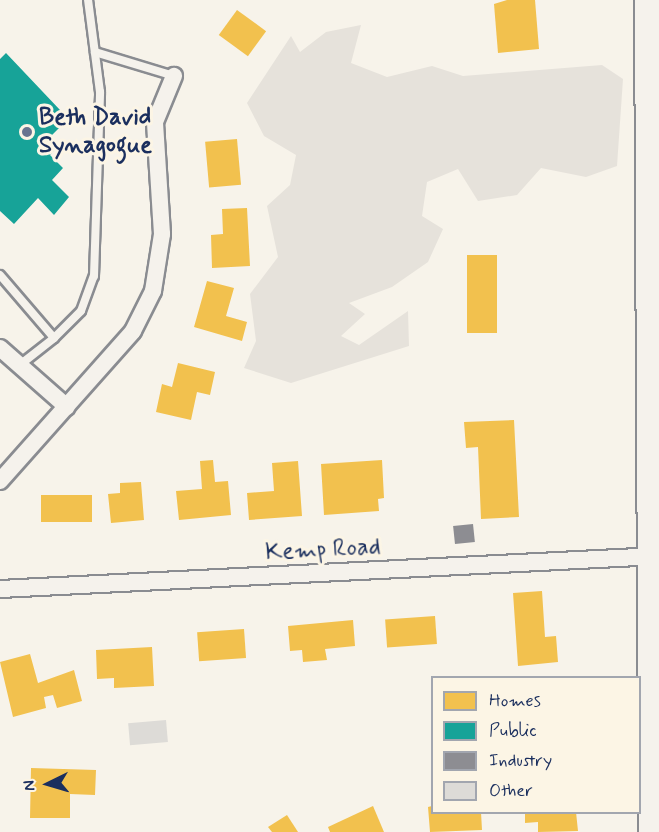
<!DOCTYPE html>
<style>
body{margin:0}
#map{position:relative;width:659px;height:832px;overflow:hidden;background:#f7f3ea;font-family:Mynerve,sans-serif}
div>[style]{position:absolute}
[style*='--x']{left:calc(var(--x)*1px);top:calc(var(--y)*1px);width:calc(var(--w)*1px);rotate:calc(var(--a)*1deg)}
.green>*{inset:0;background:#e6e2db}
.homes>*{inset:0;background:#f2c14e;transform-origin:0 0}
.public>*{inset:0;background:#17a398}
.industry>*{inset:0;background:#8d8d92;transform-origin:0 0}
.building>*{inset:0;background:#dddbd7;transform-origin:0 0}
.roads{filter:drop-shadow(2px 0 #8a8c91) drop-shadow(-2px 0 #8a8c91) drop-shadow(0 2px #8a8c91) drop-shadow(0 -2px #8a8c91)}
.lane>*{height:8px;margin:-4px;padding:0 4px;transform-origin:4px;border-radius:4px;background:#f5f2ec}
.street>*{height:16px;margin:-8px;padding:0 8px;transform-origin:8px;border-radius:8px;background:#f5f2ec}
.secondary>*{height:24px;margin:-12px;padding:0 12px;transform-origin:12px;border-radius:12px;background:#f5f2ec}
.dots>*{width:16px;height:16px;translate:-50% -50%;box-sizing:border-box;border:3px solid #fcf5e5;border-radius:50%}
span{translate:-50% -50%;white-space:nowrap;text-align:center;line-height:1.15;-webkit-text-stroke:6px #fcf5e5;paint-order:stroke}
.poi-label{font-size:24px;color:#1b2f5e;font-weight:700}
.left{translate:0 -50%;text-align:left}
.street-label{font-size:24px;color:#1b2f5e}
.legend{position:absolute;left:431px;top:676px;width:210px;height:138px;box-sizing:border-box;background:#fcf5e5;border:2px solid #a2a6af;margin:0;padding:8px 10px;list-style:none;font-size:18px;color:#1b2f5e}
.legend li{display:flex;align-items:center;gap:12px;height:30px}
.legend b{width:30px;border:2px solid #a2a6af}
.north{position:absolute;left:18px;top:754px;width:60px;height:60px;-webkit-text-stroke:4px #fcf5e5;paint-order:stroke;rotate:265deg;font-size:16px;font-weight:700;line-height:24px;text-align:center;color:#1b2f5e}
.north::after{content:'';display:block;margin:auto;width:21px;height:27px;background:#1b2f5e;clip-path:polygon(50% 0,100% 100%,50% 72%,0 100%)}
</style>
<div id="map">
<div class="green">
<div style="clip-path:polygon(361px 25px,351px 63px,387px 77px,432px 66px,463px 76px,602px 65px,623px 79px,617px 166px,586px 177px,541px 168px,517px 195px,478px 201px,458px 169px,427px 182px,422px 216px,443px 229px,428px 262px,392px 287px,349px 303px,365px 314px,341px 336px,359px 345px,408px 311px,409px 346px,291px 383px,244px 368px,256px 341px,250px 294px,278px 257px,267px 206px,290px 185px,296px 155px,264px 136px,247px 103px,291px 36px,300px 52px,326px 32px)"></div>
</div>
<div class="homes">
<div style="clip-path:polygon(507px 0,535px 0,539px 49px,498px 53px,494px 4px)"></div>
<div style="left:237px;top:10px;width:36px;height:31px;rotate:36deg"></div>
<div style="left:237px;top:139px;width:46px;height:32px;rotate:85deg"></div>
<div style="clip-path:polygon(247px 208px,250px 266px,212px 268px,211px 235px,223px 234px,222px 209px)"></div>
<div style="left:467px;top:255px;width:30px;height:78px"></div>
<div style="clip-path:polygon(207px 281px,234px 288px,226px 316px,247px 322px,242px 341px,194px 327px)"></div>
<div style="clip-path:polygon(178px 363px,215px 372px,210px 395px,197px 392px,191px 420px,156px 412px,162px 384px,172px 387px)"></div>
<div style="clip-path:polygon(514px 420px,519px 517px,481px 519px,478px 447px,466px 448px,464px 422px)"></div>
<div style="clip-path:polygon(213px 460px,215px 482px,228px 481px,231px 515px,179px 520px,176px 491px,202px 489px,200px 461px)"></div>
<div style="clip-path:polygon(382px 460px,384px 498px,378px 499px,379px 511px,324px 515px,321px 464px)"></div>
<div style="clip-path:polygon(298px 461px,302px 516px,249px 520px,247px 493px,274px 491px,272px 463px)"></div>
<div style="clip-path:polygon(141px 482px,144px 520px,111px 523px,108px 494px,120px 493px,120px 483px)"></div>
<div style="left:41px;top:495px;width:51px;height:27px"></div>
<div style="clip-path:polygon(542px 591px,545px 637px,556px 636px,558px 662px,518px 666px,513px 593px)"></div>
<div style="left:435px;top:616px;width:28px;height:50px;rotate:86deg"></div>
<div style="clip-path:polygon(353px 620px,355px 646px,325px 649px,327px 660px,303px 662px,302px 650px,290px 651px,288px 626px)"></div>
<div style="left:244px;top:629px;width:29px;height:47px;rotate:86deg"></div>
<div style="clip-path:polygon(152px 647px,154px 686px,114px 688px,114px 678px,97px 679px,96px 650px)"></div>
<div style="clip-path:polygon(30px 654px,38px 683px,74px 670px,82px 701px,57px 708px,53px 695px,44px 697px,46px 708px,13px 717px,0 662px)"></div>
<div style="clip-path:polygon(31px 768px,96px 770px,95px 795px,70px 794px,70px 818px,30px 818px)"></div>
<div style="clip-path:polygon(373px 806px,384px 832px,330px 832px,328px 827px)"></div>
<div style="clip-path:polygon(432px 806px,432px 812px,481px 812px,482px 830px,430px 832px,428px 807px)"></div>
<div style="clip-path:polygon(525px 812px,576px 812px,578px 831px,538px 832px,538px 822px,525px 823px)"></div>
<div style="clip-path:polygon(287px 815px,298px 832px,272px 832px,268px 827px)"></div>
</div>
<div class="public">
<div style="clip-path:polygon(6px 53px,60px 110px,62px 125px,48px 139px,57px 147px,50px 155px,63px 168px,52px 180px,69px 197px,54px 215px,38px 198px,14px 224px,0 211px,0 59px)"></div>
</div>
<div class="industry">
<div style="left:473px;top:524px;width:18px;height:20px;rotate:84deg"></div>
</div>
<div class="building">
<div style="left:166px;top:720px;width:22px;height:38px;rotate:85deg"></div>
</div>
<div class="roads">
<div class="lane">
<div style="--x:95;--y:52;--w:83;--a:16.9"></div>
<div style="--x:0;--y:275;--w:83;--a:49.4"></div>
<div style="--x:54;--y:338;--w:38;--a:-45"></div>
<div style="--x:81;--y:311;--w:37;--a:-70"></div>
<div style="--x:94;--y:276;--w:184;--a:-88.1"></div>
<div style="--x:100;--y:92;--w:93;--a:-97.4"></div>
<div style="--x:21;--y:364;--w:42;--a:-38.2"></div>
</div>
<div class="street">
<div style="--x:0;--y:348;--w:89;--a:41.4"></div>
<div style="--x:0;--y:481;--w:200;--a:-48.4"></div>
<div style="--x:133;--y:331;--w:45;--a:-63.4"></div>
<div style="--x:153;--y:291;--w:58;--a:-81"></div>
<div style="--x:162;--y:234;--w:112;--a:-93.6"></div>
<div style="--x:155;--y:122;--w:50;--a:-67.6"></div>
<div style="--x:0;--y:589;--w:659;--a:-2.87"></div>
</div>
<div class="secondary">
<div style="--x:647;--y:0;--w:832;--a:89.72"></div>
</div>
</div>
<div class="dots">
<div style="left:27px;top:132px;background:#68748f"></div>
</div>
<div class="poi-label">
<span class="left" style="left:39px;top:132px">Beth David<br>Synagogue</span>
</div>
<div class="street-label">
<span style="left:323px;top:550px;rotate:-3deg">Kemp Road</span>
</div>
<ul class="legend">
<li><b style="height:16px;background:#f2c14e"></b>Homes</li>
<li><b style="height:16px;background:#17a398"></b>Public</li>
<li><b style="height:16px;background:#8d8d92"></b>Industry</li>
<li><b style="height:16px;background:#dddbd7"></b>Other</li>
</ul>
<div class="north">N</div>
</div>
